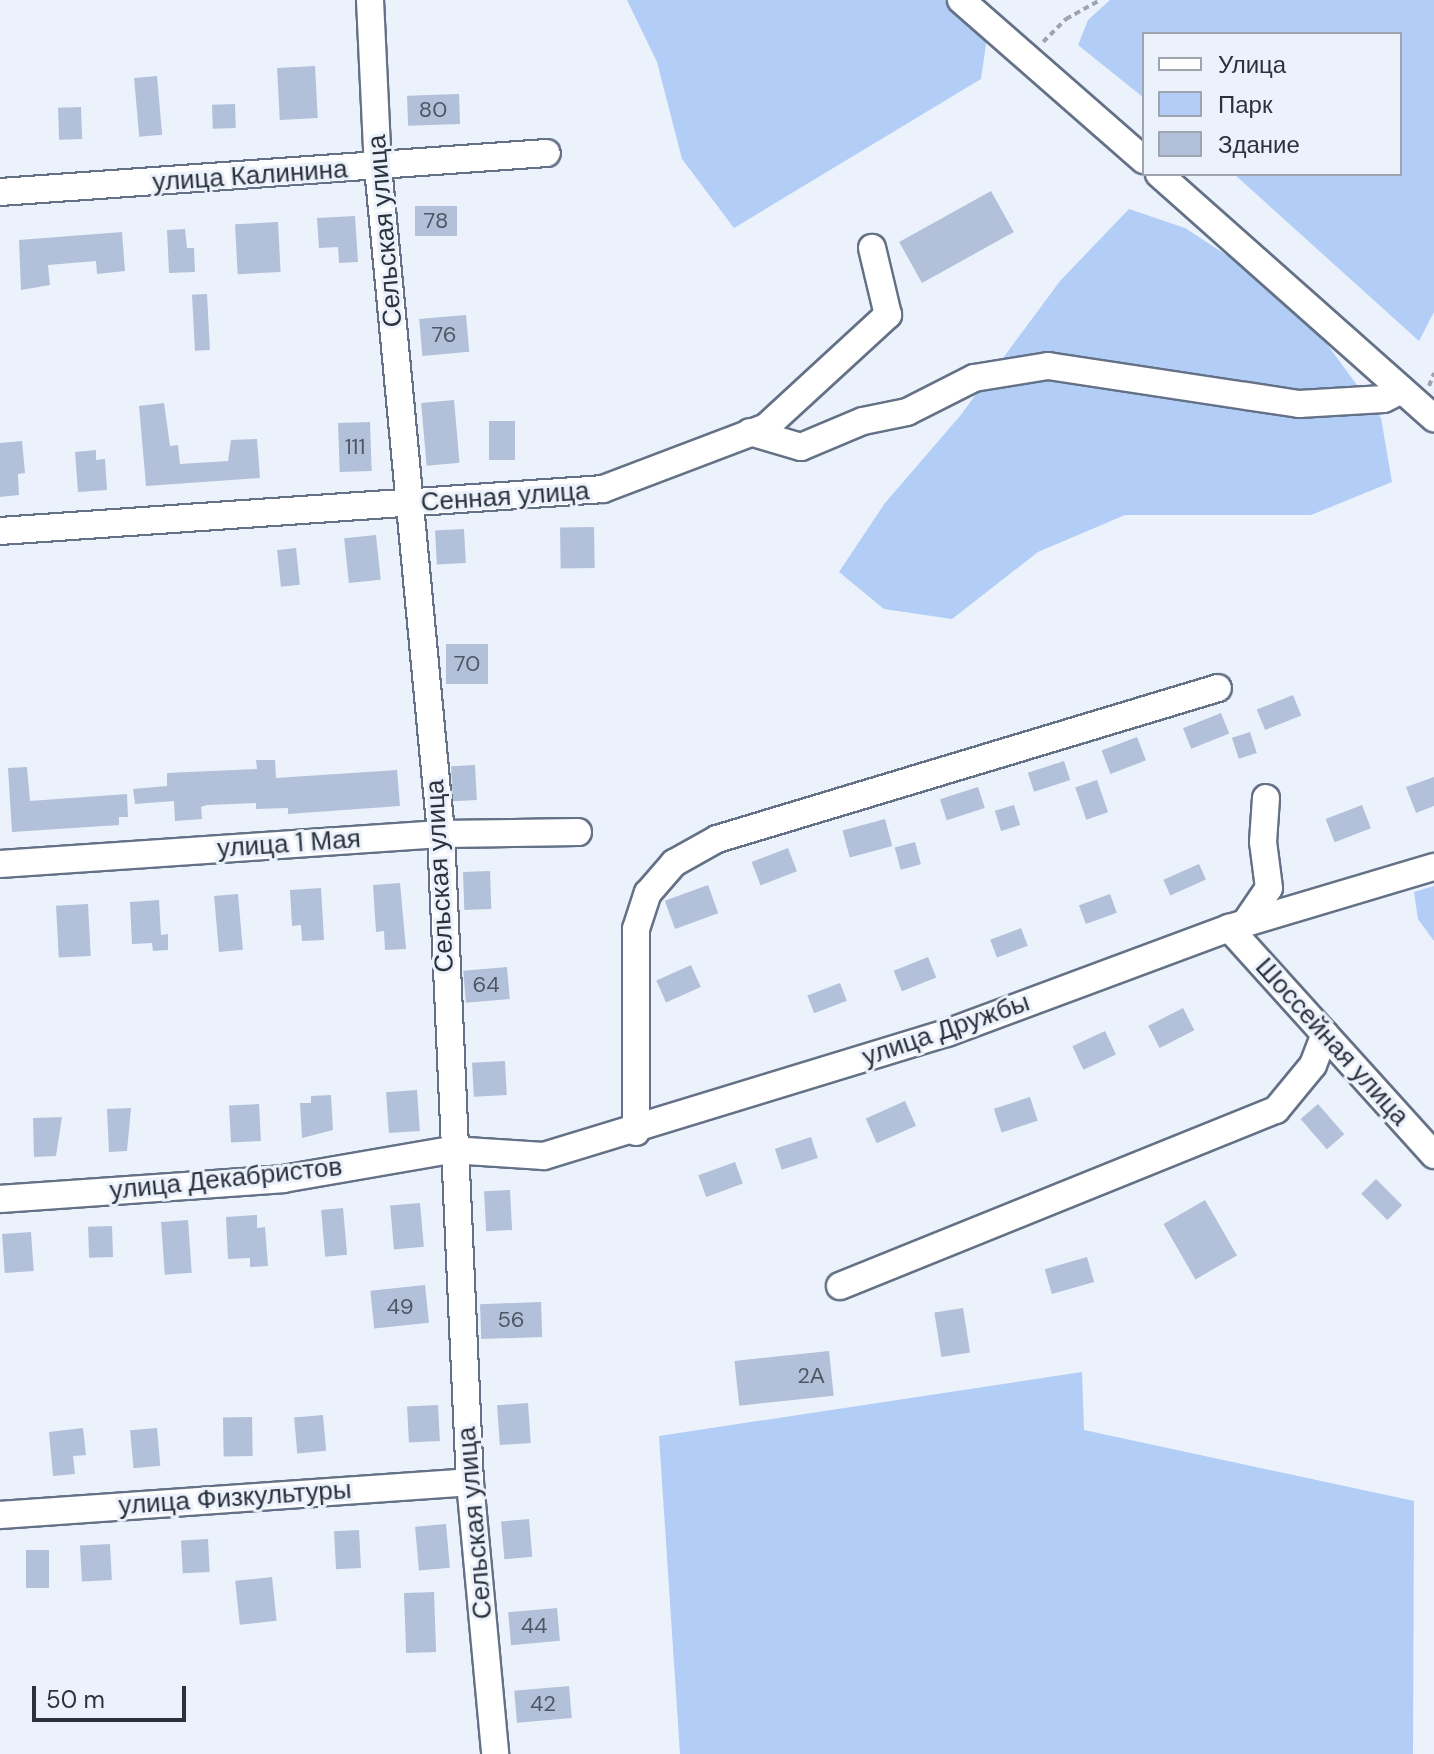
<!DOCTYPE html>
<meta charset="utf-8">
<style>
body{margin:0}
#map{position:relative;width:1434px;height:1754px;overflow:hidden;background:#ebf2fb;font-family:"DM Sans",sans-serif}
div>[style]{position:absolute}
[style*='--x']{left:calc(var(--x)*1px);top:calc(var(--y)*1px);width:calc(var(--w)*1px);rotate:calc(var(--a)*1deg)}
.green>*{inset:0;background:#b2cdf6}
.building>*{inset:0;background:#b2c1d9;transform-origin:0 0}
.path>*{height:4px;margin-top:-2px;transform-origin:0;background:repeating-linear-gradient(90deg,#9ea4ae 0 6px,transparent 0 10px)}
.roads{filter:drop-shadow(2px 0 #647186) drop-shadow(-2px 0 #647186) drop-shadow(0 2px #647186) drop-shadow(0 -2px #647186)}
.minor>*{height:26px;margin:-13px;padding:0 13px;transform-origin:13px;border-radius:13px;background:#fff}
span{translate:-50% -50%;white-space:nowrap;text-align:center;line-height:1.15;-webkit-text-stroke:6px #ebf2fb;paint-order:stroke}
.number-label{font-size:22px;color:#4e5663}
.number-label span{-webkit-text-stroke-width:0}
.street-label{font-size:26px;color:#2c323c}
.legend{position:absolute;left:1142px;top:32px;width:260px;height:144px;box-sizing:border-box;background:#ebf2fb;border:2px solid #9fa5af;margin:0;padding:10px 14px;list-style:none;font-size:24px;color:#2c323c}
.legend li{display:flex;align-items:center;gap:16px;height:40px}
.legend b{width:40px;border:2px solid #9fa5af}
.scale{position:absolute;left:32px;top:1686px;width:154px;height:36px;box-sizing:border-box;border:4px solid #2c323c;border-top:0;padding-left:10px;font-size:24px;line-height:28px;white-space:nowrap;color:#2c323c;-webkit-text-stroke:6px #ebf2fb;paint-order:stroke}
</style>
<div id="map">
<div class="green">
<div style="clip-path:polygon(627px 0,945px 0,987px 37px,981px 79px,734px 228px,682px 159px,657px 62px)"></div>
<div style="clip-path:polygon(1110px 0,1434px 0,1434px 312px,1419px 341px,1234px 174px,1400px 174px,1400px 34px,1144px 34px,1144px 98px,1078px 45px,1088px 20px)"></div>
<div style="clip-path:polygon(1129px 209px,1185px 228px,1294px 299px,1381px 418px,1392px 482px,1311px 515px,1125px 515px,1038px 552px,952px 619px,884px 609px,839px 572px,885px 503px,960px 416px,1060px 281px)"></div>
<div style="clip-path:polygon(1434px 886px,1434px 941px,1418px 919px,1414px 892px)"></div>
<div style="clip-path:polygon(1082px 1372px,1084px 1430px,1414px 1501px,1413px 1754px,680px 1754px,659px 1436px)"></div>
</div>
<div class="building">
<div style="left:315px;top:66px;width:52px;height:38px;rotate:87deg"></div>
<div style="left:157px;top:76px;width:59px;height:23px;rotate:85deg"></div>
<div style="left:459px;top:94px;width:30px;height:52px;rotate:88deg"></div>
<div style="left:235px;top:104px;width:24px;height:23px;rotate:88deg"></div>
<div style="left:81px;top:107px;width:32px;height:23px;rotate:88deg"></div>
<div style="left:991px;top:191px;width:47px;height:105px;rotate:61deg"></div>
<div style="left:415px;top:206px;width:42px;height:30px"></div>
<div style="clip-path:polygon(355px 216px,358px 262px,339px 263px,338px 247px,319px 248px,317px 218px)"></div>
<div style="left:278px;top:222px;width:50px;height:43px;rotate:87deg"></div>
<div style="clip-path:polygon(185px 229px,187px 248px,194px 248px,195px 272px,169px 273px,167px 230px)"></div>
<div style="clip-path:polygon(122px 232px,125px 271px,97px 274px,96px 261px,48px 265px,50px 285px,21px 290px,19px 240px)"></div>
<div style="left:207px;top:294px;width:56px;height:15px;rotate:87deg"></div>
<div style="left:466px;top:315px;width:37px;height:47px;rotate:85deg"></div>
<div style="left:454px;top:400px;width:63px;height:33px;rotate:85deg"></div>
<div style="clip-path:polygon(164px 403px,170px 446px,178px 445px,180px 464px,228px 461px,231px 440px,257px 439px,260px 478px,146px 486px,139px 406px)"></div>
<div style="left:489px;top:421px;width:26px;height:39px"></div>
<div style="left:370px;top:422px;width:49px;height:32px;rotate:88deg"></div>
<div style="clip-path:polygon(22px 441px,25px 473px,18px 474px,19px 495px,0 497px,0 443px)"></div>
<div style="clip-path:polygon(96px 450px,96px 460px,105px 459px,107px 490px,78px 492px,75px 452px)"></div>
<div style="left:594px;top:527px;width:41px;height:34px;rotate:89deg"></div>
<div style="left:464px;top:529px;width:34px;height:29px;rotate:87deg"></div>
<div style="left:376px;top:535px;width:45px;height:32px;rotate:84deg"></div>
<div style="left:296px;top:548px;width:37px;height:19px;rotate:84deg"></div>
<div style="left:446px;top:644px;width:42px;height:40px"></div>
<div style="left:1293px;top:695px;width:22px;height:39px;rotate:68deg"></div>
<div style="left:1221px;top:713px;width:22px;height:41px;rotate:68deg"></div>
<div style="left:1250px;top:732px;width:22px;height:19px;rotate:72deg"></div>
<div style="left:1137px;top:737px;width:25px;height:38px;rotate:69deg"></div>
<div style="clip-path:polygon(256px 760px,275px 760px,276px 778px,397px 770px,400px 806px,288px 814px,288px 808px,256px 809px,256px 803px,207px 805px,201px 807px,202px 819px,175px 821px,174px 801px,135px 804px,133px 789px,167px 786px,167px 773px,257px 769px)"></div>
<div style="left:1064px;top:761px;width:20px;height:38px;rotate:72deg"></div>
<div style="left:475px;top:765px;width:35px;height:24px;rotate:87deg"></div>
<div style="clip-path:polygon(27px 767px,30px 801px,127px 794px,128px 817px,119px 817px,119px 825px,12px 832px,8px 768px)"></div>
<div style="clip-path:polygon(1434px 777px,1434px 806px,1416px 813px,1406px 787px)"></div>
<div style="left:1097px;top:780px;width:34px;height:23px;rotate:71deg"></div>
<div style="left:978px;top:787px;width:22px;height:40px;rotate:72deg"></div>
<div style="left:1014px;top:805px;width:21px;height:20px;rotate:73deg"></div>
<div style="left:1362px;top:805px;width:25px;height:39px;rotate:69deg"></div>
<div style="left:885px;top:819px;width:28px;height:44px;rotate:75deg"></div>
<div style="left:915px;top:842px;width:23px;height:21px;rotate:75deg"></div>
<div style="left:788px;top:848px;width:25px;height:39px;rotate:69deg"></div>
<div style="left:1199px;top:864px;width:17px;height:39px;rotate:66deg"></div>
<div style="left:490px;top:871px;width:38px;height:27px;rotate:88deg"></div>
<div style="clip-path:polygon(400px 883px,406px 949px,385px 950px,384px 931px,376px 932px,373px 885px)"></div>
<div style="left:708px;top:885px;width:30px;height:46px;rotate:70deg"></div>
<div style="clip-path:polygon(321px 888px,324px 940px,302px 941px,301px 925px,292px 926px,290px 890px)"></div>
<div style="left:238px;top:894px;width:56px;height:24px;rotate:85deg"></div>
<div style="left:1110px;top:894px;width:20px;height:33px;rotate:70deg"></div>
<div style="clip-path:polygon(159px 900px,161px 935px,168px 934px,168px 950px,153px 951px,152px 943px,132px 944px,130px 902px)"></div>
<div style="left:88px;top:904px;width:52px;height:32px;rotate:87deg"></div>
<div style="left:1021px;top:928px;width:19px;height:33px;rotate:69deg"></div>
<div style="left:928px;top:957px;width:22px;height:37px;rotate:68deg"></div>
<div style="left:691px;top:965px;width:24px;height:38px;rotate:66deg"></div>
<div style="left:507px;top:967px;width:32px;height:44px;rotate:85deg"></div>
<div style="left:840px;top:983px;width:19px;height:35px;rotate:69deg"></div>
<div style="left:1183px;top:1008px;width:25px;height:39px;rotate:63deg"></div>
<div style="left:1105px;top:1031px;width:26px;height:36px;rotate:65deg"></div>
<div style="left:505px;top:1061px;width:34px;height:33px;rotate:87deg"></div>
<div style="left:417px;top:1090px;width:41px;height:31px;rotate:86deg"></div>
<div style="clip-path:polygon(331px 1095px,333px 1130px,302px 1138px,300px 1103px,311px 1103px,311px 1096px)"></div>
<div style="left:1030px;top:1097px;width:25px;height:38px;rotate:72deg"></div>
<div style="left:905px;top:1101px;width:27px;height:43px;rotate:66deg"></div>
<div style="left:259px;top:1104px;width:37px;height:30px;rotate:87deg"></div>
<div style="left:1318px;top:1104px;width:40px;height:23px;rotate:49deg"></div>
<div style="clip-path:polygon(131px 1108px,127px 1151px,109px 1152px,107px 1109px)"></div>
<div style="clip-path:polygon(62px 1117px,56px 1156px,34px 1157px,33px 1118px)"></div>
<div style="left:811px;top:1137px;width:22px;height:38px;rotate:72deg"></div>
<div style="left:735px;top:1162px;width:23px;height:39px;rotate:70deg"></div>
<div style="left:1376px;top:1179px;width:37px;height:21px;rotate:45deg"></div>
<div style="left:510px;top:1190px;width:40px;height:26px;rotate:87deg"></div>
<div style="left:1205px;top:1200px;width:64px;height:48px;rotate:60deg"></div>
<div style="left:420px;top:1203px;width:44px;height:30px;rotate:85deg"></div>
<div style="left:343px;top:1208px;width:47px;height:22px;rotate:85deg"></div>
<div style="clip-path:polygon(257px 1215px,257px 1228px,265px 1227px,268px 1266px,250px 1267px,250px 1258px,228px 1259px,226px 1217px)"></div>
<div style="left:188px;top:1220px;width:53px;height:27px;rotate:86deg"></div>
<div style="left:112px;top:1226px;width:31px;height:24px;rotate:88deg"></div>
<div style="left:31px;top:1232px;width:39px;height:29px;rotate:86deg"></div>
<div style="left:1087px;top:1257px;width:26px;height:44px;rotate:74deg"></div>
<div style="left:425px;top:1285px;width:38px;height:55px;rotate:84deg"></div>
<div style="left:541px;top:1302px;width:35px;height:61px;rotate:88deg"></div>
<div style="left:963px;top:1308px;width:45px;height:29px;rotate:81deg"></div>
<div style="left:829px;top:1351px;width:45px;height:95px;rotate:84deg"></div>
<div style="left:528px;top:1403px;width:40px;height:31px;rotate:86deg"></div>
<div style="left:438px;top:1405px;width:36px;height:31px;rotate:87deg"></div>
<div style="left:323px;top:1415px;width:36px;height:29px;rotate:85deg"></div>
<div style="left:252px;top:1417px;width:39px;height:29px;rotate:89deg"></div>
<div style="clip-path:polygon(83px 1428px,86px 1455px,73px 1456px,75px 1474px,53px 1476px,49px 1432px)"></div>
<div style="left:157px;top:1428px;width:38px;height:27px;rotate:85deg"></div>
<div style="left:529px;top:1519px;width:38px;height:28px;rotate:85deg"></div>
<div style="left:446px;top:1524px;width:44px;height:31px;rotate:85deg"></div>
<div style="left:359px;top:1530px;width:38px;height:25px;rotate:87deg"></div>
<div style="left:208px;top:1539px;width:33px;height:27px;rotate:87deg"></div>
<div style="left:110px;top:1544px;width:36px;height:30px;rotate:87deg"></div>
<div style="left:26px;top:1550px;width:23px;height:38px"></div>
<div style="left:272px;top:1577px;width:44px;height:37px;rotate:84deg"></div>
<div style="left:434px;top:1592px;width:60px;height:30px;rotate:88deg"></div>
<div style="left:557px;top:1608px;width:33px;height:49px;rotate:85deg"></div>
<div style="left:569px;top:1686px;width:32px;height:55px;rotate:85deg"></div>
</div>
<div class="path">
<div style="--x:1043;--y:42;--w:33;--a:-45"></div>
<div style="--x:1066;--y:19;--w:39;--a:-29"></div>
<div style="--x:1429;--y:386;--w:14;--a:-69"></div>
</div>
<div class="roads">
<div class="minor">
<div style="--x:370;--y:0;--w:167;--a:87.3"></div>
<div style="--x:378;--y:167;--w:670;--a:84.6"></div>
<div style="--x:441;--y:834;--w:649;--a:87.44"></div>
<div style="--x:470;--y:1482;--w:273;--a:84.7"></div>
<div style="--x:961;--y:0;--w:243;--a:41.2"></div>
<div style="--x:1159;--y:174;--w:368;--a:41.6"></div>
<div style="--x:0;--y:192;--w:548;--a:-4.08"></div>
<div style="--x:750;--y:432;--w:53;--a:16.4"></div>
<div style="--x:801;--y:447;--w:67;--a:-22.8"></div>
<div style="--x:863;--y:421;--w:45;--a:-11.6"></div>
<div style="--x:907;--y:412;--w:75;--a:-26.9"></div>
<div style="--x:974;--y:378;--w:75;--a:-9.2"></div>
<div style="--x:1048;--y:366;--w:254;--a:8.6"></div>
<div style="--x:1299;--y:404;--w:85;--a:-3.4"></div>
<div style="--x:1384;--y:399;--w:20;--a:-27"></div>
<div style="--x:0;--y:531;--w:604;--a:-3.98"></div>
<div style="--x:603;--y:489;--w:174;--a:-20.8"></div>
<div style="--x:766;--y:427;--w:166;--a:-42.6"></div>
<div style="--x:888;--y:315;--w:69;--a:-103.4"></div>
<div style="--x:0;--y:864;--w:442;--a:-3.9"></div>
<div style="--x:441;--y:834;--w:137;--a:-0.8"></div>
<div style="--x:1245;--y:923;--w:42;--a:-55.6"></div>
<div style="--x:1269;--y:888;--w:46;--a:-97.4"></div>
<div style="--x:1263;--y:842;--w:44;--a:-86.1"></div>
<div style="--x:1229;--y:928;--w:306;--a:47.9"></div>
<div style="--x:636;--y:1132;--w:203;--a:-90"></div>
<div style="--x:636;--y:929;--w:38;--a:-72"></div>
<div style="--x:648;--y:893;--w:40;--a:-49"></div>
<div style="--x:674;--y:863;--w:49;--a:-29.2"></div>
<div style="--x:717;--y:839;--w:523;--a:-16.77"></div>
<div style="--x:0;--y:1199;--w:284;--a:-4"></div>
<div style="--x:283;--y:1179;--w:170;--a:-9.8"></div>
<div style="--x:451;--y:1150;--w:93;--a:3.7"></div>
<div style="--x:544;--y:1156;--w:421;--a:-17"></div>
<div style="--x:947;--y:1033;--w:301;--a:-20.4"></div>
<div style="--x:1229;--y:928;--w:214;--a:-16.6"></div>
<div style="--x:840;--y:1286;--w:470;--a:-22"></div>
<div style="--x:1276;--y:1110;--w:58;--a:-50.6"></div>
<div style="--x:1313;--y:1065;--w:33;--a:-69"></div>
<div style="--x:0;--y:1515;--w:471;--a:-4"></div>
</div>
</div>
<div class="number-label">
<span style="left:433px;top:110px">80</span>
<span style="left:436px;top:221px">78</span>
<span style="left:444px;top:335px">76</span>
<span style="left:355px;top:447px">111</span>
<span style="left:467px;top:664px">70</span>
<span style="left:486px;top:985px">64</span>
<span style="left:400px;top:1307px">49</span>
<span style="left:511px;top:1320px">56</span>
<span style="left:811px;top:1376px">2А</span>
<span style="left:534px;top:1626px">44</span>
<span style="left:543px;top:1704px">42</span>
</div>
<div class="street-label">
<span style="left:250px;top:176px;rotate:-4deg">улица Калинина</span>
<span style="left:385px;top:231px;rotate:-95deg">Сельская улица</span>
<span style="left:505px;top:497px;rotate:-4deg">Сенная улица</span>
<span style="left:289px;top:844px;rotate:-4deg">улица 1 Мая</span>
<span style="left:440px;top:876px;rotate:-93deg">Сельская улица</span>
<span style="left:946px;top:1030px;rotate:-19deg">улица Дружбы</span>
<span style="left:1332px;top:1042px;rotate:48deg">Шоссейная улица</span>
<span style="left:226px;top:1179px;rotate:-6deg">улица Декабристов</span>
<span style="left:235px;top:1498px;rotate:-4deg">улица Физкультуры</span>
<span style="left:475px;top:1523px;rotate:-95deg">Сельская улица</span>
</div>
<ul class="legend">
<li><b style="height:10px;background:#fff"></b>Улица</li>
<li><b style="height:22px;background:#b2cdf6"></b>Парк</li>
<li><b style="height:22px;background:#b2c1d9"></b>Здание</li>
</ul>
<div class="scale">50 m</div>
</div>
